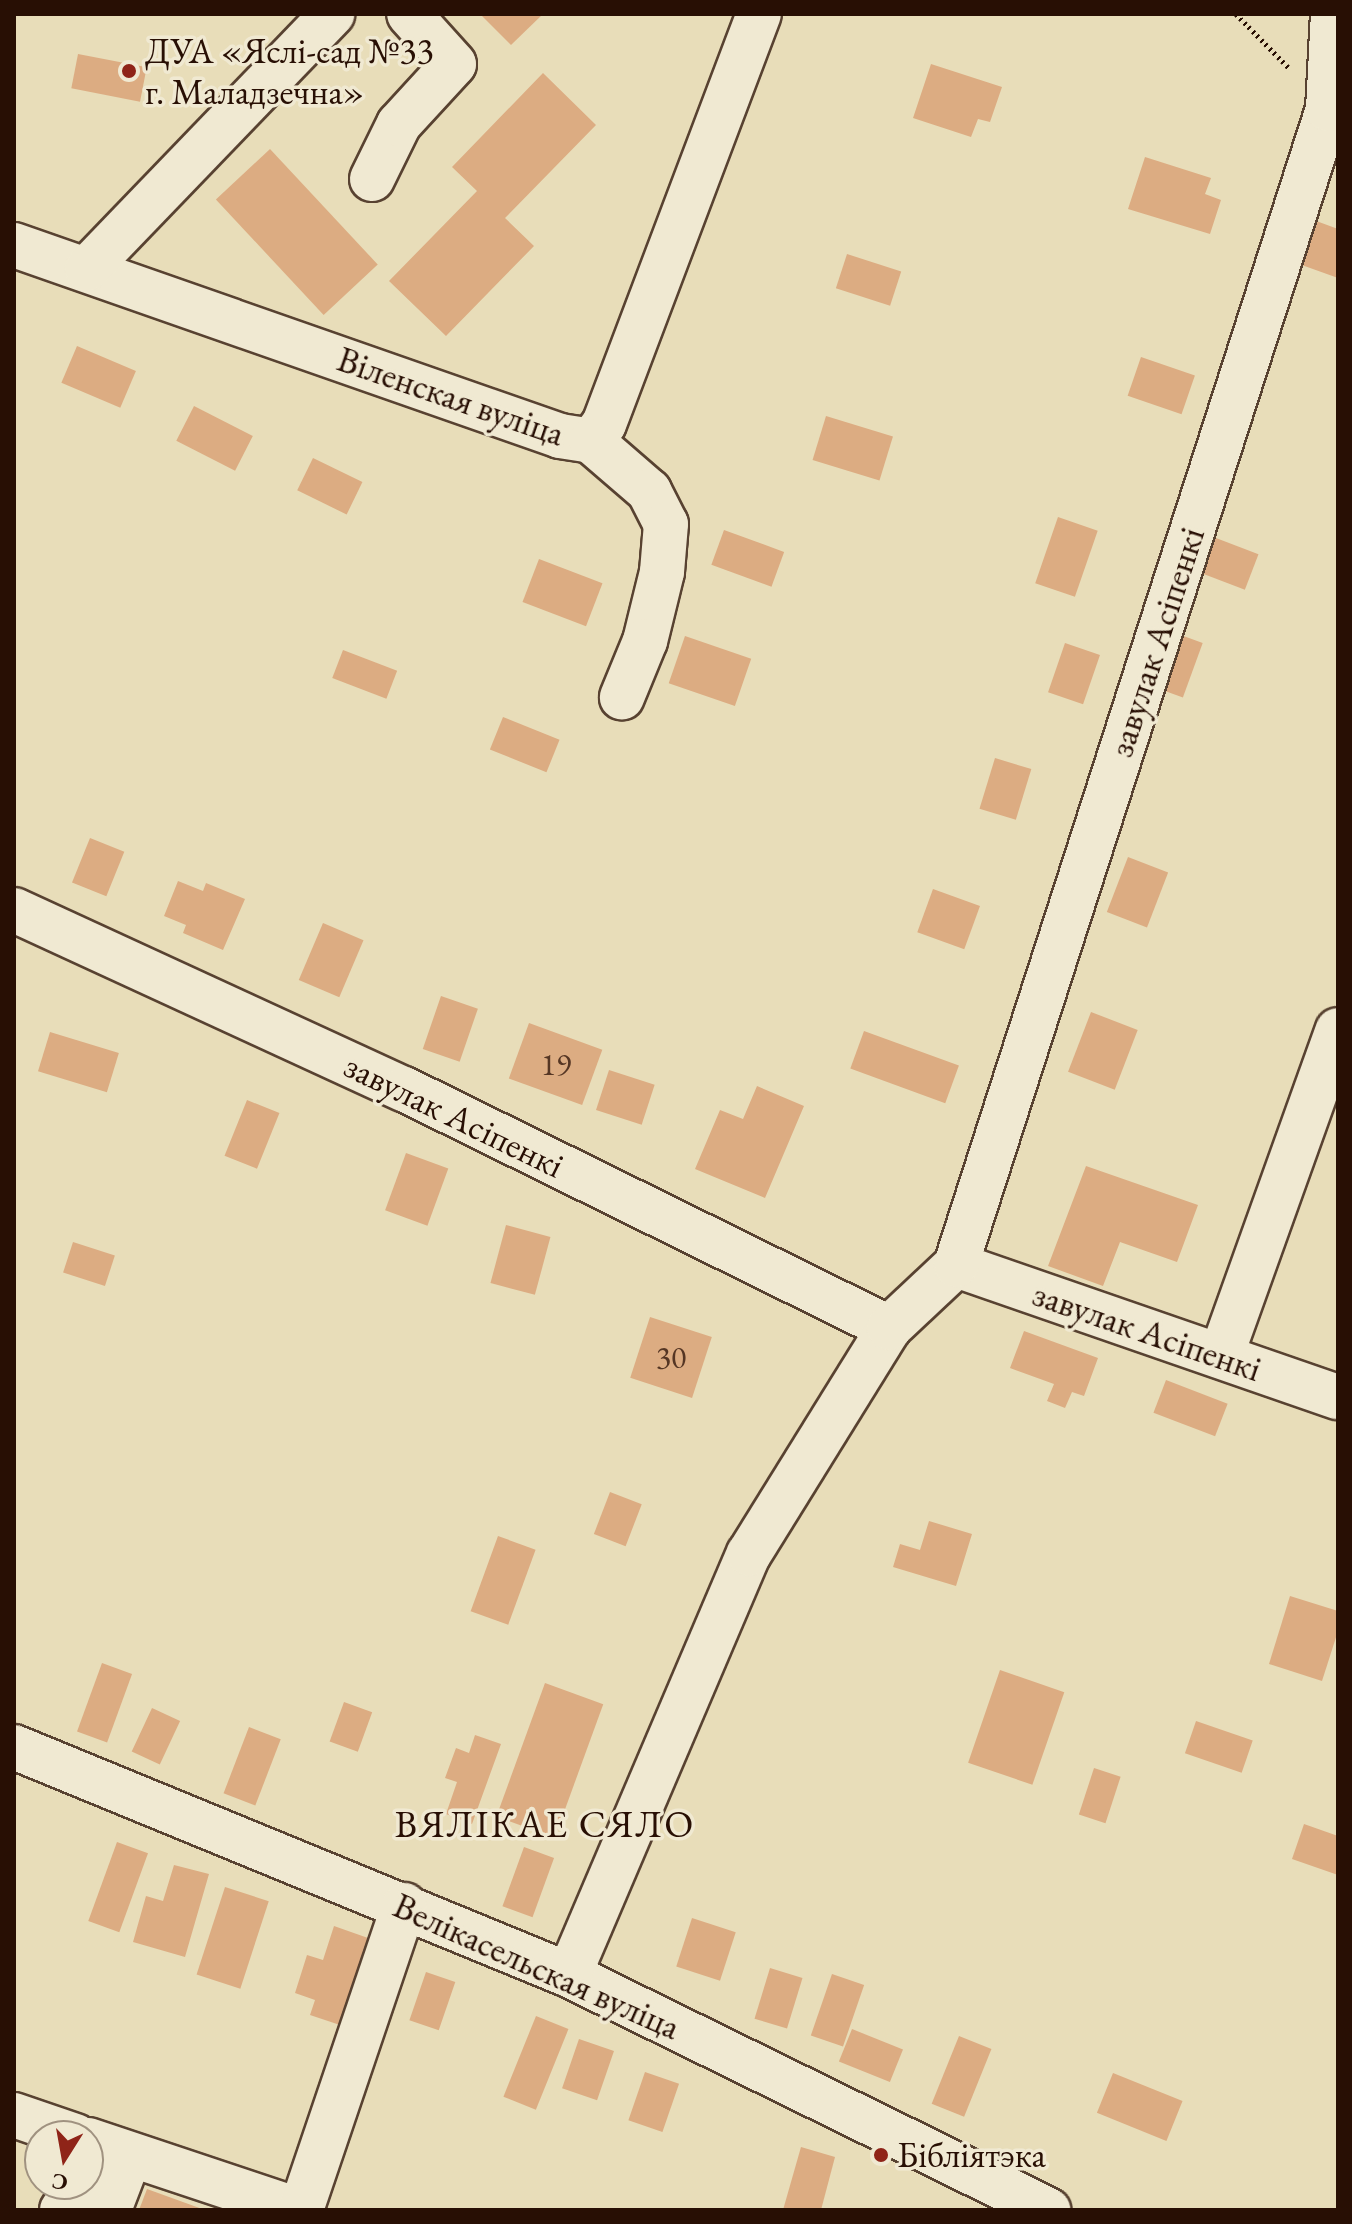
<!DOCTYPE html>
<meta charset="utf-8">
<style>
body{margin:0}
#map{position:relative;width:1352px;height:2224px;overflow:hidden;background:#e8ddb9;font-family:"EB Garamond",serif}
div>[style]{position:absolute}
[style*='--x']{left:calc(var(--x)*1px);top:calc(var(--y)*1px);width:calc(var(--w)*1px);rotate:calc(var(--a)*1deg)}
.building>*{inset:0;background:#dcac82;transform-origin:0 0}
.path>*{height:5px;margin-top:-2.5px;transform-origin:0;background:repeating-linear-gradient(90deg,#280f04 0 2px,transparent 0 6px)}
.roads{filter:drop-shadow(2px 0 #584231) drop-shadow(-2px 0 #584231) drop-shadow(0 2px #584231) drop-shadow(0 -2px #584231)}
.minor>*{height:44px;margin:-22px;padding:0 22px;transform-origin:22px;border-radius:22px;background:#f0e9d2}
.dots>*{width:22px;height:22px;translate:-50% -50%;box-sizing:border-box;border:4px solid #f0e9d2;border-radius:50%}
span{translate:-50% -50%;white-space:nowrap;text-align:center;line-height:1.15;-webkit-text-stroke:7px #f0e9d2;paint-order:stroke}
.number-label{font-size:32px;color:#553624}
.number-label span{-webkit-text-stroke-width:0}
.poi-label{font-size:36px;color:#280f04}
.left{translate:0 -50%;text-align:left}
.street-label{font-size:36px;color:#280f04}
.neighbourhood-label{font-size:38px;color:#280f04;letter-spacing:2px}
.frame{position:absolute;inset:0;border:16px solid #280f04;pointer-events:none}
.north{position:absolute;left:24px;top:2120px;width:80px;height:80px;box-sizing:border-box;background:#f0e9d2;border:2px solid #a09280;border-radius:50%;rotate:191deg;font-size:22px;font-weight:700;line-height:32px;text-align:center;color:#280f04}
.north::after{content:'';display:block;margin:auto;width:28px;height:36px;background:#8f2418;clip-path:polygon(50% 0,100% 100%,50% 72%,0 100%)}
</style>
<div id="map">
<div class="building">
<div style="clip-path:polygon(480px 14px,543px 14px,511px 45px)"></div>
<div style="left:78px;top:54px;width:70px;height:35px;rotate:11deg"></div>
<div style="clip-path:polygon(931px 64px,1002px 87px,990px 122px,978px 119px,971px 137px,913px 118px)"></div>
<div style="clip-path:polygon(543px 73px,596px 125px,505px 218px,534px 246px,446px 336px,389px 281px,477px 191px,452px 167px)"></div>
<div style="left:270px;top:149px;width:158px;height:74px;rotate:47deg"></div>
<div style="clip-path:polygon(1145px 157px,1211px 178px,1205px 194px,1221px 200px,1210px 234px,1128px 209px)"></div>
<div style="clip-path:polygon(1300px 215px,1338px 229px,1338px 278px,1285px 259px)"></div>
<div style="left:847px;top:254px;width:57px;height:36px;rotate:18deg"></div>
<div style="left:77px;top:346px;width:64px;height:40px;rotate:23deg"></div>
<div style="left:1141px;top:357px;width:57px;height:41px;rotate:19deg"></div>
<div style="left:194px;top:406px;width:66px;height:39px;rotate:27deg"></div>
<div style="left:826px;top:416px;width:70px;height:46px;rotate:17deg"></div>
<div style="left:313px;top:458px;width:55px;height:36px;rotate:26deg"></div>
<div style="left:1058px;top:517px;width:42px;height:70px;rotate:19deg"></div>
<div style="left:724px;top:530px;width:64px;height:37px;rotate:20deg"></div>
<div style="left:1195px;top:530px;width:68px;height:38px;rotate:21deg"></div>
<div style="left:539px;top:559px;width:68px;height:46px;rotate:21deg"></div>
<div style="left:1167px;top:630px;width:38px;height:58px;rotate:20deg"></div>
<div style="left:685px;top:636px;width:70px;height:50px;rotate:19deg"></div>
<div style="left:1065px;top:643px;width:37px;height:52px;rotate:19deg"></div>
<div style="left:343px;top:650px;width:58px;height:30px;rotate:21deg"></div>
<div style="left:503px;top:717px;width:61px;height:35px;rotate:22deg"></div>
<div style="left:995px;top:758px;width:38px;height:53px;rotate:17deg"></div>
<div style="left:90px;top:838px;width:37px;height:48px;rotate:22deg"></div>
<div style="left:1128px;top:857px;width:43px;height:59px;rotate:21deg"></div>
<div style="clip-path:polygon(178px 881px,203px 891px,206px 883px,245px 899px,223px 950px,183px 933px,186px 925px,164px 916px)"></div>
<div style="left:933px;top:889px;width:50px;height:46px;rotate:20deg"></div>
<div style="left:323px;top:923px;width:44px;height:62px;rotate:23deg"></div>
<div style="left:441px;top:996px;width:39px;height:56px;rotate:19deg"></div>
<div style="left:1091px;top:1012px;width:50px;height:64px;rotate:21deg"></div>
<div style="left:529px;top:1023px;width:78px;height:59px;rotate:20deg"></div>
<div style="left:864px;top:1031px;width:101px;height:40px;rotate:20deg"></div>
<div style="left:50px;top:1032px;width:72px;height:41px;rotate:17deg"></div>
<div style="left:609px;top:1070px;width:48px;height:42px;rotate:18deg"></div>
<div style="clip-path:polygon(757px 1086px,804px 1106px,765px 1198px,695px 1169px,720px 1110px,743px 1119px)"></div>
<div style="left:247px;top:1100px;width:35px;height:60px;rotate:22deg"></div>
<div style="left:406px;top:1153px;width:45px;height:61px;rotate:20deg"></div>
<div style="clip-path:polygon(1086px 1166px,1198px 1205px,1177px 1262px,1120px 1242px,1103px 1286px,1048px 1266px)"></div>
<div style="left:506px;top:1225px;width:46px;height:60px;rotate:15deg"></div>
<div style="left:73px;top:1242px;width:44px;height:32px;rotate:18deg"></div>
<div style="left:650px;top:1317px;width:65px;height:64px;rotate:18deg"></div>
<div style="clip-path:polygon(1024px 1331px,1098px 1358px,1084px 1396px,1072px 1392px,1065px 1408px,1047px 1401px,1054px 1384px,1010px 1368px)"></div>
<div style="left:1166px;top:1380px;width:66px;height:35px;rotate:21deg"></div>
<div style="left:610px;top:1492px;width:34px;height:45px;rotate:21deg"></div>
<div style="clip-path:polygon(929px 1521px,972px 1534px,956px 1586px,893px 1567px,900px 1544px,920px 1550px)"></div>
<div style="left:498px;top:1536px;width:40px;height:80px;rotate:20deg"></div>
<div style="clip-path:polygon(1290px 1596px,1338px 1611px,1338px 1631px,1322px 1681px,1269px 1664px)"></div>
<div style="left:102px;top:1663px;width:32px;height:73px;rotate:20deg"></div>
<div style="left:1000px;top:1670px;width:68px;height:98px;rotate:19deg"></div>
<div style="left:545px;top:1683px;width:62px;height:142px;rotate:20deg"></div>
<div style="left:344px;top:1702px;width:30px;height:42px;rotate:20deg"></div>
<div style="left:152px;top:1708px;width:31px;height:48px;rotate:25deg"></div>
<div style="left:1196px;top:1721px;width:60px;height:34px;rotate:19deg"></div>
<div style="left:249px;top:1727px;width:34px;height:71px;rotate:21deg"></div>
<div style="clip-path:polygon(475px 1735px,501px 1744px,472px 1824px,446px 1814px,457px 1782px,445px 1778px,456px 1748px,469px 1753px)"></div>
<div style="left:1094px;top:1768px;width:28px;height:49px;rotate:18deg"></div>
<div style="clip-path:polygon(1304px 1824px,1338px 1836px,1338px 1875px,1292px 1859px)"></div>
<div style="left:117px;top:1842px;width:33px;height:84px;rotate:20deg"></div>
<div style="left:524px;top:1847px;width:32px;height:63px;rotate:20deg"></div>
<div style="clip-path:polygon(174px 1865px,209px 1874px,185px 1957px,133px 1942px,146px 1896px,163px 1901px)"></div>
<div style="left:225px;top:1887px;width:46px;height:92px;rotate:18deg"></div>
<div style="left:692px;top:1918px;width:46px;height:51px;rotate:18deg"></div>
<div style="clip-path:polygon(334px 1926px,368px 1938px,340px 2025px,310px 2015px,315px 2000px,295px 1993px,307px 1955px,323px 1960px)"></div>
<div style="left:770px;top:1968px;width:34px;height:53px;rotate:17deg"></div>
<div style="left:426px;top:1972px;width:31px;height:51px;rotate:19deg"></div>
<div style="left:832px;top:1974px;width:34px;height:65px;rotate:19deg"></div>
<div style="left:536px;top:2016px;width:35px;height:87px;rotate:22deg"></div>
<div style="left:852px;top:2029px;width:55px;height:35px;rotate:22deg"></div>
<div style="left:959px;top:2036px;width:35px;height:73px;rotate:22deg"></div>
<div style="left:579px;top:2039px;width:37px;height:52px;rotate:19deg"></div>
<div style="left:645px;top:2072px;width:36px;height:51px;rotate:19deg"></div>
<div style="left:1113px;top:2073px;width:75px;height:43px;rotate:22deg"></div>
<div style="clip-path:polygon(801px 2147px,835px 2157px,821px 2210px,783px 2210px)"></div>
<div style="clip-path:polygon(147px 2189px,205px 2210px,139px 2210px)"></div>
</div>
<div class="path">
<div style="--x:1236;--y:14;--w:77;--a:45.5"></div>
</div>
<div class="roads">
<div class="minor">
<div style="--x:372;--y:179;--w:61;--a:-63.9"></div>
<div style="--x:399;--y:124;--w:81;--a:-47.5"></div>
<div style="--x:454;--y:64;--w:67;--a:-132"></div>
<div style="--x:14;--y:245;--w:578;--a:19.28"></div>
<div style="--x:560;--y:436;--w:31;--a:9"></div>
<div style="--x:591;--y:441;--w:21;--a:-53"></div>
<div style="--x:604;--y:424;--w:438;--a:-69.3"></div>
<div style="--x:87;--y:269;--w:354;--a:-46.1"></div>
<div style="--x:591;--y:441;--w:77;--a:40.8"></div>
<div style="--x:649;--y:491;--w:37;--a:63"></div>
<div style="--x:666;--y:524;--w:48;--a:94.8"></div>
<div style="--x:662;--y:572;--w:71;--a:103.8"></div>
<div style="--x:645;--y:641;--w:61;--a:112.3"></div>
<div style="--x:14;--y:910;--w:429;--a:24.7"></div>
<div style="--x:404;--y:1089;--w:541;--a:26.23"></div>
<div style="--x:956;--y:1265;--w:404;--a:19.1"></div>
<div style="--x:1221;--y:1356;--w:346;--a:-70.3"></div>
<div style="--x:14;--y:1747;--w:600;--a:22.33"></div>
<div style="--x:569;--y:1975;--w:534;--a:26.13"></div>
<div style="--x:569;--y:1975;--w:458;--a:-66.9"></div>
<div style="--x:749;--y:1554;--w:266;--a:-58.2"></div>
<div style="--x:889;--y:1328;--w:92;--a:-43.2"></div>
<div style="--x:956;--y:1265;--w:1214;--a:-72.16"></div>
<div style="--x:1328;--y:109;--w:95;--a:-87"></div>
<div style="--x:14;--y:2115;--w:65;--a:19"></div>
<div style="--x:88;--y:2140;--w:221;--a:18.4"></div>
<div style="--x:62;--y:2210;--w:32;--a:-54"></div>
<div style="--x:109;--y:2210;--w:59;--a:-69.1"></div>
<div style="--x:301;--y:2210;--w:322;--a:-71.3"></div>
</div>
</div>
<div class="dots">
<div style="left:129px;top:71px;background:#8f2418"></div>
<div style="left:881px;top:2155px;background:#8f2418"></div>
</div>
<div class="number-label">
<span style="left:556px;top:1064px">19</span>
<span style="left:671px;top:1357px">30</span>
</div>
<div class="poi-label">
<span class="left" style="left:145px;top:71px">ДУА «Яслі-сад №33<br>г. Маладзечна»</span>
<span class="left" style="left:897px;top:2155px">Бібліятэка</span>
</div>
<div class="street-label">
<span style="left:451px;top:396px;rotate:19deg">Віленская вуліца</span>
<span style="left:1156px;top:642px;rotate:-72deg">завулак Асіпенкі</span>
<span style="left:454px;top:1115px;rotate:26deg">завулак Асіпенкі</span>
<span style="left:1147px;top:1331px;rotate:19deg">завулак Асіпенкі</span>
<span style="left:537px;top:1966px;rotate:24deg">Велікасельская вуліца</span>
</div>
<div class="neighbourhood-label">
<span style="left:545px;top:1824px">ВЯЛІКАЕ СЯЛО</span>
</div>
<div class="frame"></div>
<div class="north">С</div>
</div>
